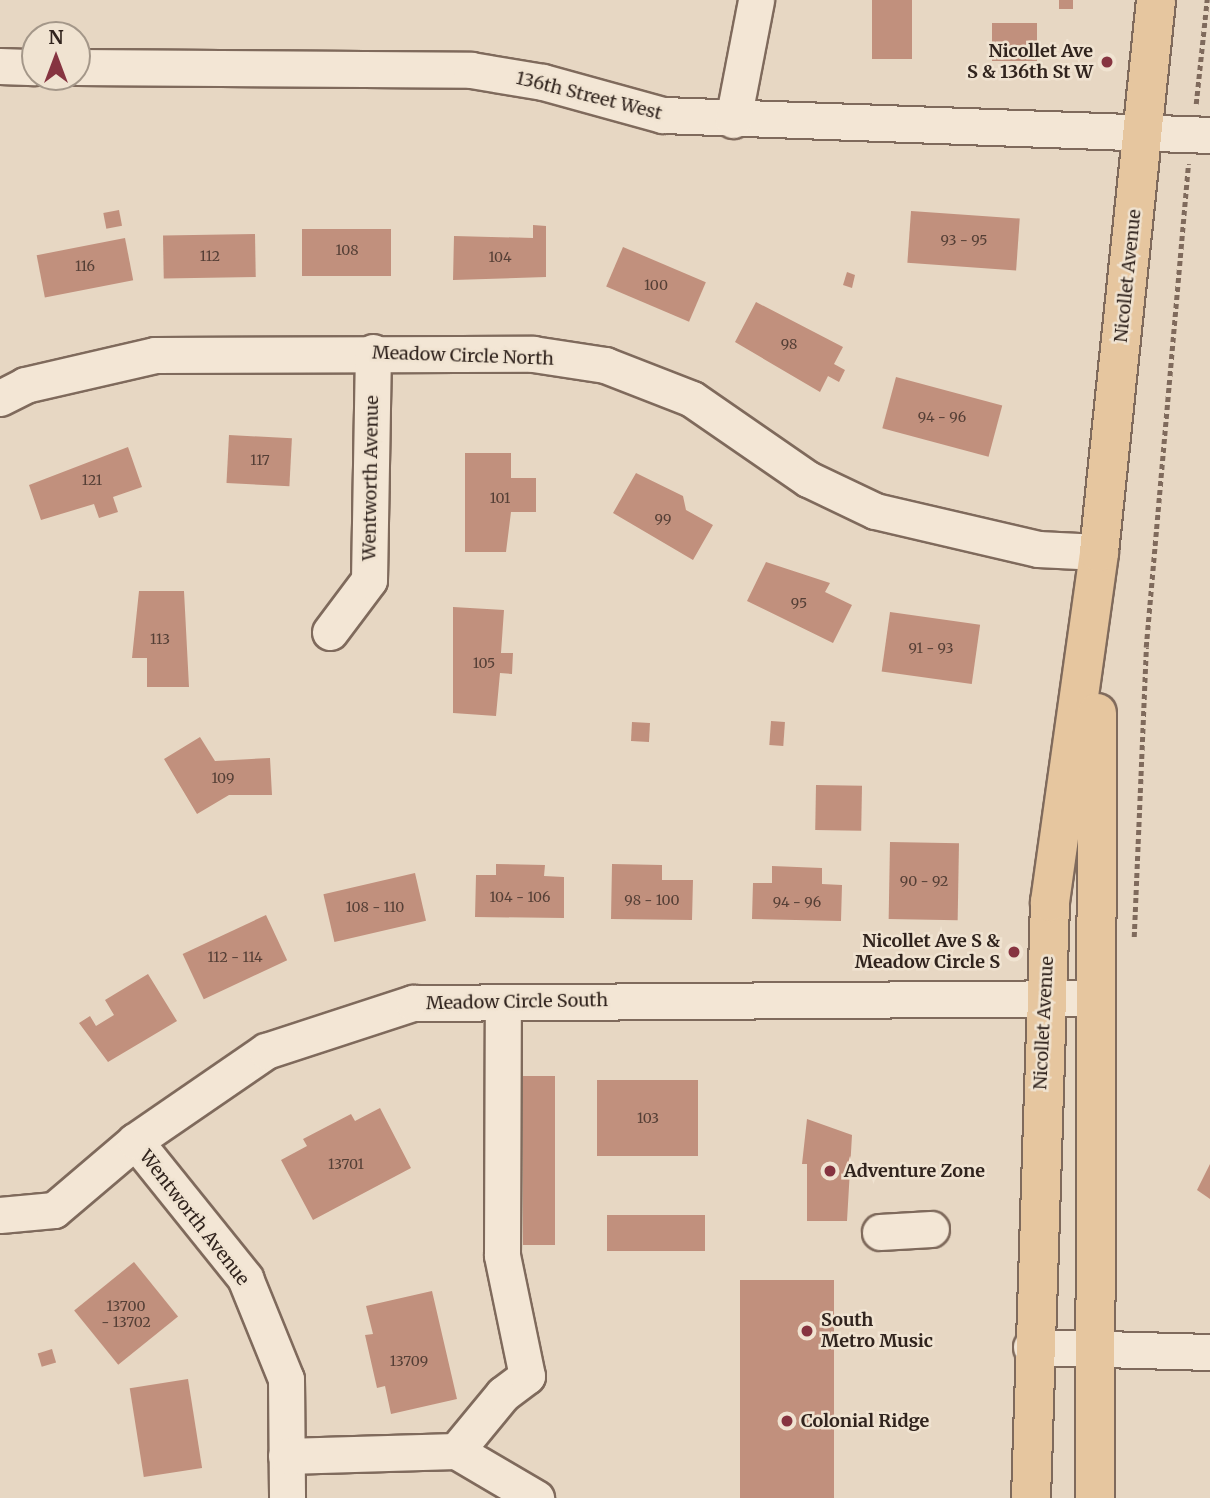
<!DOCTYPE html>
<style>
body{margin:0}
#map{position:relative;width:1210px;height:1498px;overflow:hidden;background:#e7d7c3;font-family:Merriweather,serif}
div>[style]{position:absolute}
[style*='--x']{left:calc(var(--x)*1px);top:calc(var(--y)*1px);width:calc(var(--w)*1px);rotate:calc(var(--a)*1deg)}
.building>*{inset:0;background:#c1907d;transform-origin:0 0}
.path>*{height:4.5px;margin-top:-2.25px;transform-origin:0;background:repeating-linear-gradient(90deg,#7f6a5c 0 5px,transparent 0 8.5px)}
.roads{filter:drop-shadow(2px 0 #7f6a5c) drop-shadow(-2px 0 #7f6a5c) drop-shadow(0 2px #7f6a5c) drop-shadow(0 -2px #7f6a5c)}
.minor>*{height:35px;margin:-17.5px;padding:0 17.5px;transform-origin:17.5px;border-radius:17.5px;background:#f3e6d5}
.major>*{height:38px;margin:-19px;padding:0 19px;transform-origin:19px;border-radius:19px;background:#e6c69f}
.dots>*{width:19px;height:19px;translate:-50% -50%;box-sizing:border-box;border:4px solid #f0e3d1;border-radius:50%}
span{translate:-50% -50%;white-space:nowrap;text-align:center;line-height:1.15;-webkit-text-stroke:5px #f0e3d1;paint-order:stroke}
.number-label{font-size:14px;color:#553f36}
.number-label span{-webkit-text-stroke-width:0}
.poi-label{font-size:18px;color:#31241e;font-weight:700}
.right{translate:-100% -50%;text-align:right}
.left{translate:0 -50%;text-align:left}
.street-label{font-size:18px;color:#31241e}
.north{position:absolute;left:21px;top:21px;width:70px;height:70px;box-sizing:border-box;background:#f0e3d1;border:2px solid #a49789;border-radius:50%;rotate:0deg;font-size:19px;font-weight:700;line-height:28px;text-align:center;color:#31241e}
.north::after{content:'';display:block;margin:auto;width:24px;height:32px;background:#863440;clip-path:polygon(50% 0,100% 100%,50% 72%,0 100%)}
</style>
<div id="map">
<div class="building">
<div style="left:872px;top:0;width:40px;height:59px"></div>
<div style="left:1059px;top:0;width:14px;height:9px"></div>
<div style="left:992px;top:23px;width:45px;height:38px"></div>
<div style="left:119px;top:210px;width:16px;height:16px;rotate:79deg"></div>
<div style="left:911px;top:211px;width:109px;height:52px;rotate:4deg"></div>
<div style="clip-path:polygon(533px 225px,546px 226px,546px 277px,453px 280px,454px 236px,533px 238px)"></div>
<div style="left:302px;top:229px;width:89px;height:47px"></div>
<div style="left:255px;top:234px;width:43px;height:92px;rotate:89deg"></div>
<div style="left:125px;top:238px;width:43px;height:90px;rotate:79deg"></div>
<div style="left:623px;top:247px;width:90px;height:43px;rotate:23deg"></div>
<div style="clip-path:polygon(847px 272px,855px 275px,852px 288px,843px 285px)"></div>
<div style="clip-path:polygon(756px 302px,843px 347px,834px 364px,845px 370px,839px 382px,828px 376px,820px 392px,735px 342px)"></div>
<div style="left:896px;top:377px;width:110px;height:53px;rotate:15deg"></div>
<div style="left:229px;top:435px;width:63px;height:48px;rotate:3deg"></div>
<div style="clip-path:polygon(128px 447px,142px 487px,113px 497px,118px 512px,99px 518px,94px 504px,41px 520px,29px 485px)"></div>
<div style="clip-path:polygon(465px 453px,511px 453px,511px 478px,536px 478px,536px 512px,511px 512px,506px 552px,465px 552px)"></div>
<div style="clip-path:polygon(636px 473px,683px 496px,686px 510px,713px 525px,693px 560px,613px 513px)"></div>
<div style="clip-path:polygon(766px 562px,830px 583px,825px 592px,852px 605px,833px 643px,747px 601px)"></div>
<div style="clip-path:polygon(139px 591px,184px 591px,189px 687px,147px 687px,147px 658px,132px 658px)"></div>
<div style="clip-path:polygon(453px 607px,504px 610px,501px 653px,513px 653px,512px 674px,500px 673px,496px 716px,453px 713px)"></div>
<div style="left:890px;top:612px;width:91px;height:60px;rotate:8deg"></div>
<div style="left:771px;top:721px;width:14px;height:24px;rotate:4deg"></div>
<div style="left:632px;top:722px;width:18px;height:19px;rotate:3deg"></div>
<div style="clip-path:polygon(200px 737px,215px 761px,270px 758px,272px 795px,229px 795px,197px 814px,164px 759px)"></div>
<div style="left:816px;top:785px;width:46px;height:45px;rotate:1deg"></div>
<div style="left:890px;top:842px;width:69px;height:77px;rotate:1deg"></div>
<div style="clip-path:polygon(496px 864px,545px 865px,544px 876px,564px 877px,564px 918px,475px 917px,476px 875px,496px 875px)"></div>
<div style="clip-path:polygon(612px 864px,662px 865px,662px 880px,693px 880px,692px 920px,611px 919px)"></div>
<div style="clip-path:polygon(772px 866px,822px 868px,822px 884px,842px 885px,841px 921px,752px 919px,753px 883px,772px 883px)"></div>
<div style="left:415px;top:873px;width:49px;height:94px;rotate:77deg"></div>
<div style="left:266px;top:915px;width:50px;height:92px;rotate:65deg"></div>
<div style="clip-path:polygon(148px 974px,177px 1021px,108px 1062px,79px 1023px,90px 1016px,96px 1026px,114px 1015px,105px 1000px)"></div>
<div style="left:523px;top:1076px;width:32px;height:169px"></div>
<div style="left:597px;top:1080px;width:101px;height:76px"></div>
<div style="clip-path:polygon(380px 1108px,411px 1168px,313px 1220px,281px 1160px,307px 1146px,303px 1139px,351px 1114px,355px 1121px)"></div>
<div style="clip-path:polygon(807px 1119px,852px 1135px,847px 1221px,807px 1221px,807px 1164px,802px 1164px)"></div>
<div style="clip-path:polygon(1210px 1164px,1210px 1199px,1197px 1190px)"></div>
<div style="left:607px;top:1215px;width:98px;height:36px"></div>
<div style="left:134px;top:1262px;width:70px;height:77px;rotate:51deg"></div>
<div style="left:834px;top:1280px;width:218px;height:94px;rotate:90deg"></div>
<div style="clip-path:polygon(432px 1291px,457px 1399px,391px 1414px,385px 1386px,377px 1388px,365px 1335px,373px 1334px,366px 1306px)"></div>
<div style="left:52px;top:1349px;width:14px;height:15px;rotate:73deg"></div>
<div style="left:188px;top:1379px;width:90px;height:59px;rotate:81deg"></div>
</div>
<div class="path">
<div style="--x:1196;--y:104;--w:105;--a:-84"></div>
<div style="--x:1134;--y:937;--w:290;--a:-87.6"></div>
<div style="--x:1146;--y:647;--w:485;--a:-85"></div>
</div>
<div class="roads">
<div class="minor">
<div style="--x:0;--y:66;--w:35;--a:2"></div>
<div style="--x:77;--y:67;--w:394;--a:0.4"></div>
<div style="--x:471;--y:70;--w:73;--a:9.5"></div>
<div style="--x:543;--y:82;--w:124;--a:15.4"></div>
<div style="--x:663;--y:115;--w:547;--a:2.09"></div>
<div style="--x:733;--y:120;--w:122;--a:-79.1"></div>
<div style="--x:0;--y:398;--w:28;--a:-27"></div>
<div style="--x:25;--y:385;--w:133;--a:-13"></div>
<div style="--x:155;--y:355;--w:378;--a:-0.2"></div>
<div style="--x:533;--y:354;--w:73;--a:8.7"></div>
<div style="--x:605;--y:365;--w:93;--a:21.3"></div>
<div style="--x:692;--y:399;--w:141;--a:34.6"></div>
<div style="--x:808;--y:479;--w:74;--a:25.5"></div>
<div style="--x:875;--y:511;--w:167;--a:13.1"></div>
<div style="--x:1038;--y:549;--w:61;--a:2.8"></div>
<div style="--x:330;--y:632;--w:65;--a:-53.1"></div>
<div style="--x:369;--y:580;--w:228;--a:-89"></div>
<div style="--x:135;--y:1141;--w:176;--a:51.2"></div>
<div style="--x:245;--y:1278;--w:109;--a:67.9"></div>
<div style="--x:286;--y:1379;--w:119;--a:89.5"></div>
<div style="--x:0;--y:1215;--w:54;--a:-5.3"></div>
<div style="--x:54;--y:1210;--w:106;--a:-40.4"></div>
<div style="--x:135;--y:1141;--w:159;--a:-34.5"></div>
<div style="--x:266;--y:1051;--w:155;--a:-18.1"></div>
<div style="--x:413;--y:1003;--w:681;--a:-0.42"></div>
<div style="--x:880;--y:1232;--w:51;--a:-3.4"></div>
<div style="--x:1031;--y:1347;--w:179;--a:1.6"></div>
<div style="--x:456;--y:1451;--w:93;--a:30.4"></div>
<div style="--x:286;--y:1456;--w:170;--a:-1.7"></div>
<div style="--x:456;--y:1451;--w:74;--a:-50.5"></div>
<div style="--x:503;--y:1394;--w:30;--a:-37"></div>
<div style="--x:527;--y:1376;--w:124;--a:-101.7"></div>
<div style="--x:502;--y:1255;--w:253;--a:-89.8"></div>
</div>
<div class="major">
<div style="--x:1031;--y:1498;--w:596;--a:-88.17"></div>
<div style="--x:1050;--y:902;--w:353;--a:-82"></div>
<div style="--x:1099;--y:552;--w:555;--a:-84.1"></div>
<div style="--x:1095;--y:1498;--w:785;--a:-89.85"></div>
</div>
</div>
<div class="dots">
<div style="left:1107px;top:62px;background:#863440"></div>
<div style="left:1014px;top:952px;background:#863440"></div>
<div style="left:830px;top:1171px;background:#863440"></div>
<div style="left:807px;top:1331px;background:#863440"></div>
<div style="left:787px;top:1421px;background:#863440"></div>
</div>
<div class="number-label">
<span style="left:964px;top:240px">93 - 95</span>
<span style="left:347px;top:250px">108</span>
<span style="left:210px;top:256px">112</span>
<span style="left:500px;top:257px">104</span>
<span style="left:85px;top:266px">116</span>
<span style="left:656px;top:285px">100</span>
<span style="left:789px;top:344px">98</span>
<span style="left:942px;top:417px">94 - 96</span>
<span style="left:260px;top:460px">117</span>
<span style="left:92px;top:480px">121</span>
<span style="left:500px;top:498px">101</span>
<span style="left:663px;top:519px">99</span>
<span style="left:799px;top:603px">95</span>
<span style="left:160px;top:639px">113</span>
<span style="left:931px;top:648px">91 - 93</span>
<span style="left:484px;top:663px">105</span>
<span style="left:223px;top:778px">109</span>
<span style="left:924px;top:881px">90 - 92</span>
<span style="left:520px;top:897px">104 - 106</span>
<span style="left:652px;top:900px">98 - 100</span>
<span style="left:797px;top:902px">94 - 96</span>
<span style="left:375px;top:907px">108 - 110</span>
<span style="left:235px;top:957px">112 - 114</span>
<span style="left:648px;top:1118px">103</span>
<span style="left:346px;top:1164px">13701</span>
<span style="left:126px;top:1314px">13700<br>- 13702</span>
<span style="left:409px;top:1361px">13709</span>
</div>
<div class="poi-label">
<span class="right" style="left:1093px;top:62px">Nicollet Ave<br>S &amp; 136th St W</span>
<span class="right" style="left:1000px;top:952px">Nicollet Ave S &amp;<br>Meadow Circle S</span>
<span class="left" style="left:844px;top:1171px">Adventure Zone</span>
<span class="left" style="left:821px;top:1331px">South<br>Metro Music</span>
<span class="left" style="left:801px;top:1421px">Colonial Ridge</span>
</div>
<div class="street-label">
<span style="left:589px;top:96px;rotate:14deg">136th Street West</span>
<span style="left:1128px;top:276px;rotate:-84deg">Nicollet Avenue</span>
<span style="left:463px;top:356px;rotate:2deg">Meadow Circle North</span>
<span style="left:371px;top:478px;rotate:-89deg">Wentworth Avenue</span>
<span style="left:517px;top:1002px;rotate:-1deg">Meadow Circle South</span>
<span style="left:1044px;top:1023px;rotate:-87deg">Nicollet Avenue</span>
<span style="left:194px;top:1218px;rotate:52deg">Wentworth Avenue</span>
</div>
<div class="north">N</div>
</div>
